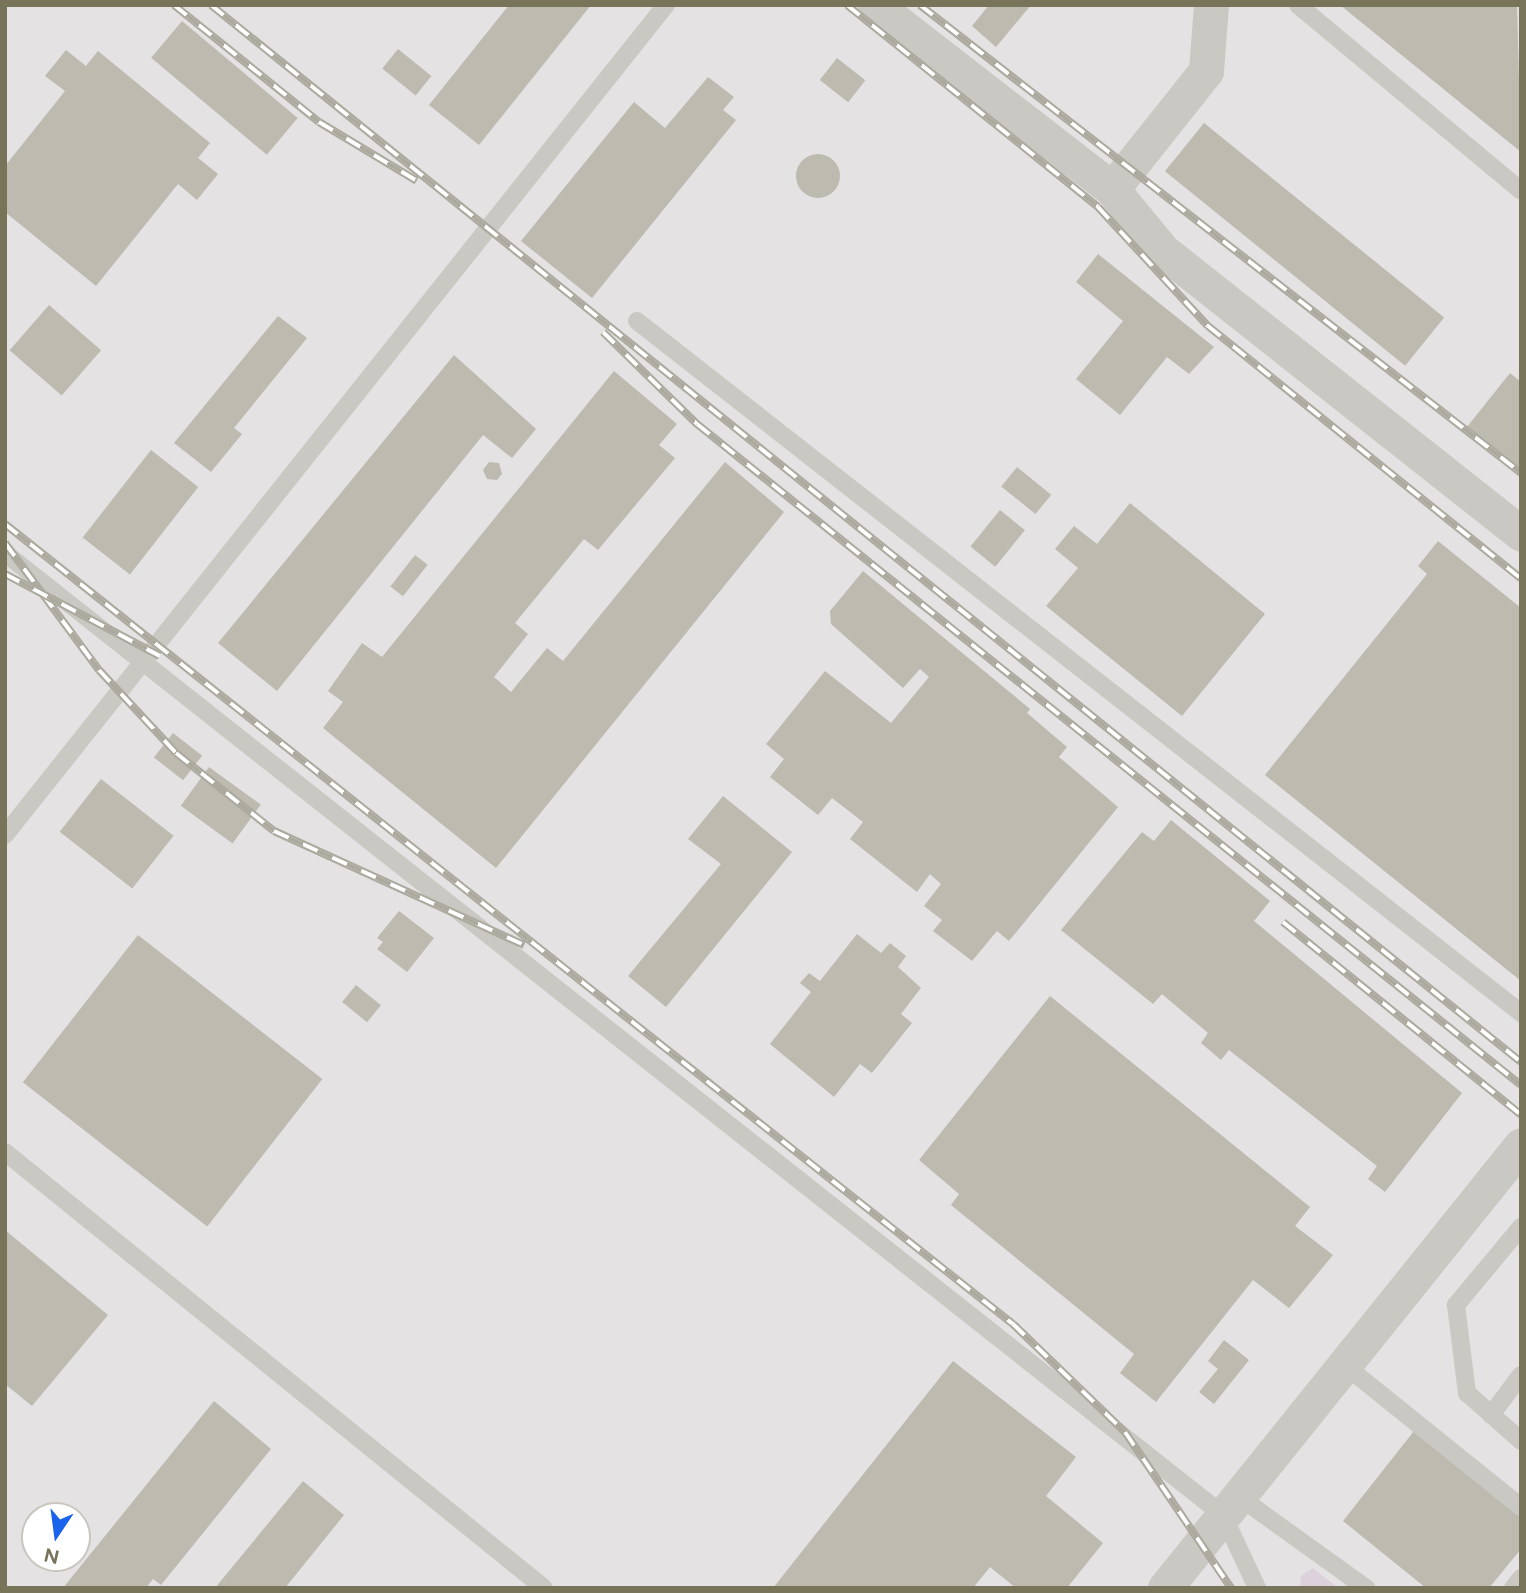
<!DOCTYPE html>
<style>
body{margin:0}
#map{position:relative;width:1526px;height:1593px;overflow:hidden;background:#f3f1f5;font-family:Figtree,sans-serif}
div>[style]{position:absolute}
[style*='--x']{left:calc(var(--x)*1px);top:calc(var(--y)*1px);width:calc(var(--w)*1px);rotate:calc(var(--a)*1deg)}
.built>*{inset:0;background:#e4e2e3}
.green>*{inset:0;background:#ddd2dc}
.building>*{inset:0;background:#bdbab0;transform-origin:0 0}
.round{border-radius:50%}
.lane>*{height:18px;margin:-9px;padding:0 9px;transform-origin:9px;border-radius:9px;background:#c9c8c2}
.street>*{height:35px;margin:-17.5px;padding:0 17.5px;transform-origin:17.5px;border-radius:17.5px;background:#c9c8c2}
.rail>*{height:8px;margin-top:-4px;transform-origin:0;background:repeating-linear-gradient(90deg,#fff 0 16px,#acaa9e 0 32px);box-sizing:border-box;border-block:2px solid #acaa9e}
span{translate:-50% -50%;white-space:nowrap;text-align:center;line-height:1.15;-webkit-text-stroke:7px #fff;paint-order:stroke}
.frame{position:absolute;inset:0;border:7px solid #78745a;pointer-events:none}
.north{position:absolute;left:21px;top:1502px;width:70px;height:70px;box-sizing:border-box;background:#fff;border:2px solid #c9c7bd;border-radius:50%;rotate:193deg;font-size:19px;font-weight:700;line-height:28px;text-align:center;color:#78745a}
.north::after{content:'';display:block;margin:auto;width:24px;height:32px;background:#1a63ec;clip-path:polygon(50% 0,100% 100%,50% 72%,0 100%)}
</style>
<div id="map">
<div class="built">
<div style="clip-path:polygon(evenodd,5px 5px,1521px 5px,1521px 1588px,5px 1588px,5px 5px,35px 1516px,77px 1516px,77px 1558px,35px 1558px,35px 1516px)"></div>
</div>
<div class="green">
<div style="clip-path:polygon(1313px 1568px,1338px 1588px,1300px 1588px,1301px 1576px)"></div>
</div>
<div class="building">
<div style="clip-path:polygon(509px 5px,591px 5px,479px 145px,429px 105px)"></div>
<div style="clip-path:polygon(989px 5px,1031px 5px,996px 47px,972px 26px)"></div>
<div style="clip-path:polygon(1340px 5px,1517px 5px,1521px 152px)"></div>
<div style="left:182px;top:21px;width:151px;height:48px;rotate:40deg"></div>
<div style="left:398px;top:49px;width:43px;height:25px;rotate:39deg"></div>
<div style="clip-path:polygon(66px 50px,86px 66px,98px 51px,210px 143px,198px 158px,218px 174px,197px 200px,178px 184px,96px 286px,5px 212px,5px 166px,65px 91px,45px 76px)"></div>
<div style="left:837px;top:58px;width:36px;height:28px;rotate:38deg"></div>
<div style="clip-path:polygon(708px 77px,734px 97px,723px 110px,736px 120px,592px 298px,521px 241px,634px 102px,665px 128px)"></div>
<div style="left:1204px;top:123px;width:309px;height:62px;rotate:39deg"></div>
<div class="round" style="left:796px;top:154px;width:44px;height:44px"></div>
<div style="clip-path:polygon(1098px 254px,1214px 347px,1189px 374px,1167px 357px,1120px 415px,1076px 379px,1123px 321px,1076px 282px)"></div>
<div style="left:49px;top:305px;width:69px;height:60px;rotate:41deg"></div>
<div style="clip-path:polygon(278px 316px,307px 338px,234px 428px,242px 434px,211px 472px,174px 443px)"></div>
<div style="clip-path:polygon(454px 355px,536px 429px,512px 458px,483px 435px,277px 691px,218px 643px)"></div>
<div style="clip-path:polygon(614px 371px,677px 424px,659px 445px,675px 458px,598px 550px,584px 539px,515px 623px,528px 634px,494px 677px,511px 692px,547px 648px,563px 661px,725px 462px,784px 512px,496px 868px,323px 728px,343px 702px,328px 691px,362px 643px,382px 657px)"></div>
<div style="clip-path:polygon(1510px 373px,1521px 382px,1521px 471px,1467px 427px)"></div>
<div style="left:151px;top:450px;width:60px;height:111px;rotate:38deg"></div>
<div style="clip-path:polygon(489px 462px,499px 463px,502px 474px,497px 480px,487px 479px,483px 470px)"></div>
<div style="left:1017px;top:467px;width:44px;height:25px;rotate:39deg"></div>
<div style="clip-path:polygon(1130px 503px,1265px 614px,1182px 716px,1046px 606px,1078px 568px,1055px 549px,1074px 526px,1097px 544px)"></div>
<div style="left:1000px;top:510px;width:32px;height:47px;rotate:39deg"></div>
<div style="clip-path:polygon(1438px 541px,1521px 608px,1521px 981px,1265px 775px,1427px 574px,1418px 566px)"></div>
<div style="left:415px;top:555px;width:16px;height:40px;rotate:38deg"></div>
<div style="clip-path:polygon(863px 571px,1030px 709px,1027px 713px,1067px 747px,1059px 757px,1118px 807px,1009px 941px,997px 931px,972px 961px,933px 931px,942px 920px,924px 906px,941px 884px,930px 874px,917px 892px,850px 839px,863px 822px,832px 798px,818px 815px,770px 777px,784px 759px,766px 744px,825px 671px,891px 723px,929px 677px,920px 669px,903px 688px,831px 624px,830px 611px)"></div>
<div style="left:173px;top:733px;width:37px;height:31px;rotate:38deg"></div>
<div style="left:209px;top:767px;width:64px;height:48px;rotate:36deg"></div>
<div style="left:101px;top:779px;width:92px;height:67px;rotate:38deg"></div>
<div style="clip-path:polygon(723px 796px,792px 852px,666px 1007px,628px 976px,721px 864px,688px 839px)"></div>
<div style="clip-path:polygon(1171px 820px,1270px 901px,1254px 921px,1462px 1093px,1385px 1192px,1368px 1179px,1377px 1166px,1229px 1050px,1221px 1060px,1201px 1043px,1208px 1033px,1162px 994px,1153px 1004px,1061px 930px,1142px 832px,1154px 841px)"></div>
<div style="clip-path:polygon(399px 911px,434px 938px,407px 972px,377px 949px,383px 942px,377px 938px)"></div>
<div style="clip-path:polygon(857px 934px,881px 953px,890px 943px,906px 956px,898px 967px,921px 988px,901px 1014px,912px 1023px,872px 1073px,860px 1064px,834px 1097px,770px 1044px,811px 992px,800px 983px,809px 973px,820px 981px)"></div>
<div style="left:138px;top:935px;width:234px;height:187px;rotate:38deg"></div>
<div style="left:356px;top:985px;width:32px;height:22px;rotate:39deg"></div>
<div style="clip-path:polygon(1050px 996px,1310px 1207px,1295px 1226px,1333px 1255px,1289px 1308px,1253px 1280px,1156px 1402px,1120px 1373px,1134px 1354px,951px 1205px,959px 1194px,919px 1160px)"></div>
<div style="clip-path:polygon(5px 1230px,108px 1315px,32px 1406px,5px 1384px)"></div>
<div style="clip-path:polygon(1224px 1340px,1249px 1360px,1214px 1404px,1199px 1392px,1218px 1369px,1208px 1361px)"></div>
<div style="clip-path:polygon(953px 1361px,1076px 1457px,1046px 1496px,1103px 1543px,1067px 1588px,1016px 1588px,990px 1567px,973px 1588px,773px 1588px)"></div>
<div style="clip-path:polygon(214px 1401px,271px 1449px,161px 1585px,153px 1579px,146px 1588px,63px 1588px)"></div>
<div style="clip-path:polygon(1414px 1431px,1521px 1516px,1521px 1549px,1489px 1588px,1426px 1588px,1343px 1521px)"></div>
<div style="clip-path:polygon(303px 1481px,344px 1515px,285px 1588px,215px 1588px)"></div>
</div>
<div class="lane">
<div style="--x:1298;--y:5;--w:290;--a:39.8"></div>
<div style="--x:637;--y:321;--w:1123;--a:38.05"></div>
<div style="--x:5;--y:553;--w:1552;--a:38.3"></div>
<div style="--x:1223;--y:1515;--w:81;--a:65"></div>
<div style="--x:5;--y:835;--w:1061;--a:-51.47"></div>
<div style="--x:5;--y:1152;--w:693;--a:38.97"></div>
<div style="--x:1521;--y:1227;--w:102;--a:129.8"></div>
<div style="--x:1456;--y:1305;--w:89;--a:82.9"></div>
<div style="--x:1467;--y:1393;--w:72;--a:41.6"></div>
<div style="--x:1342;--y:1363;--w:230;--a:38.8"></div>
<div style="--x:1491;--y:1415;--w:50;--a:-53.1"></div>
<div style="--x:1238;--y:1496;--w:158;--a:35.7"></div>
<div style="--x:1513;--y:1588;--w:13;--a:-51"></div>
</div>
<div class="street">
<div style="--x:875;--y:5;--w:300;--a:37.8"></div>
<div style="--x:1112;--y:189;--w:80;--a:50.6"></div>
<div style="--x:1163;--y:251;--w:456;--a:38.3"></div>
<div style="--x:1112;--y:189;--w:151;--a:-51.5"></div>
<div style="--x:1206;--y:71;--w:66;--a:-85.7"></div>
<div style="--x:1165;--y:1588;--w:568;--a:-51.21"></div>
</div>
<div class="rail">
<div style="--x:174;--y:5;--w:186;--a:38.9"></div>
<div style="--x:319;--y:122;--w:114;--a:31"></div>
<div style="--x:211;--y:5;--w:1683;--a:38.9"></div>
<div style="--x:847;--y:5;--w:322;--a:38.8"></div>
<div style="--x:1098;--y:207;--w:162;--a:47.3"></div>
<div style="--x:1208;--y:326;--w:402;--a:38.9"></div>
<div style="--x:920;--y:5;--w:762;--a:37.91"></div>
<div style="--x:603;--y:332;--w:132;--a:44.4"></div>
<div style="--x:697;--y:424;--w:1056;--a:38.74"></div>
<div style="--x:5;--y:524;--w:1287;--a:38.44"></div>
<div style="--x:1013;--y:1324;--w:156;--a:44"></div>
<div style="--x:1125;--y:1432;--w:189;--a:55.8"></div>
<div style="--x:5;--y:543;--w:158;--a:53.5"></div>
<div style="--x:99;--y:670;--w:113;--a:47.1"></div>
<div style="--x:176;--y:753;--w:125;--a:38.5"></div>
<div style="--x:274;--y:831;--w:275;--a:24.5"></div>
<div style="--x:5;--y:574;--w:175;--a:27.9"></div>
<div style="--x:1283;--y:922;--w:306;--a:39"></div>
</div>
<div class="frame"></div>
<div class="north">N</div>
</div>
